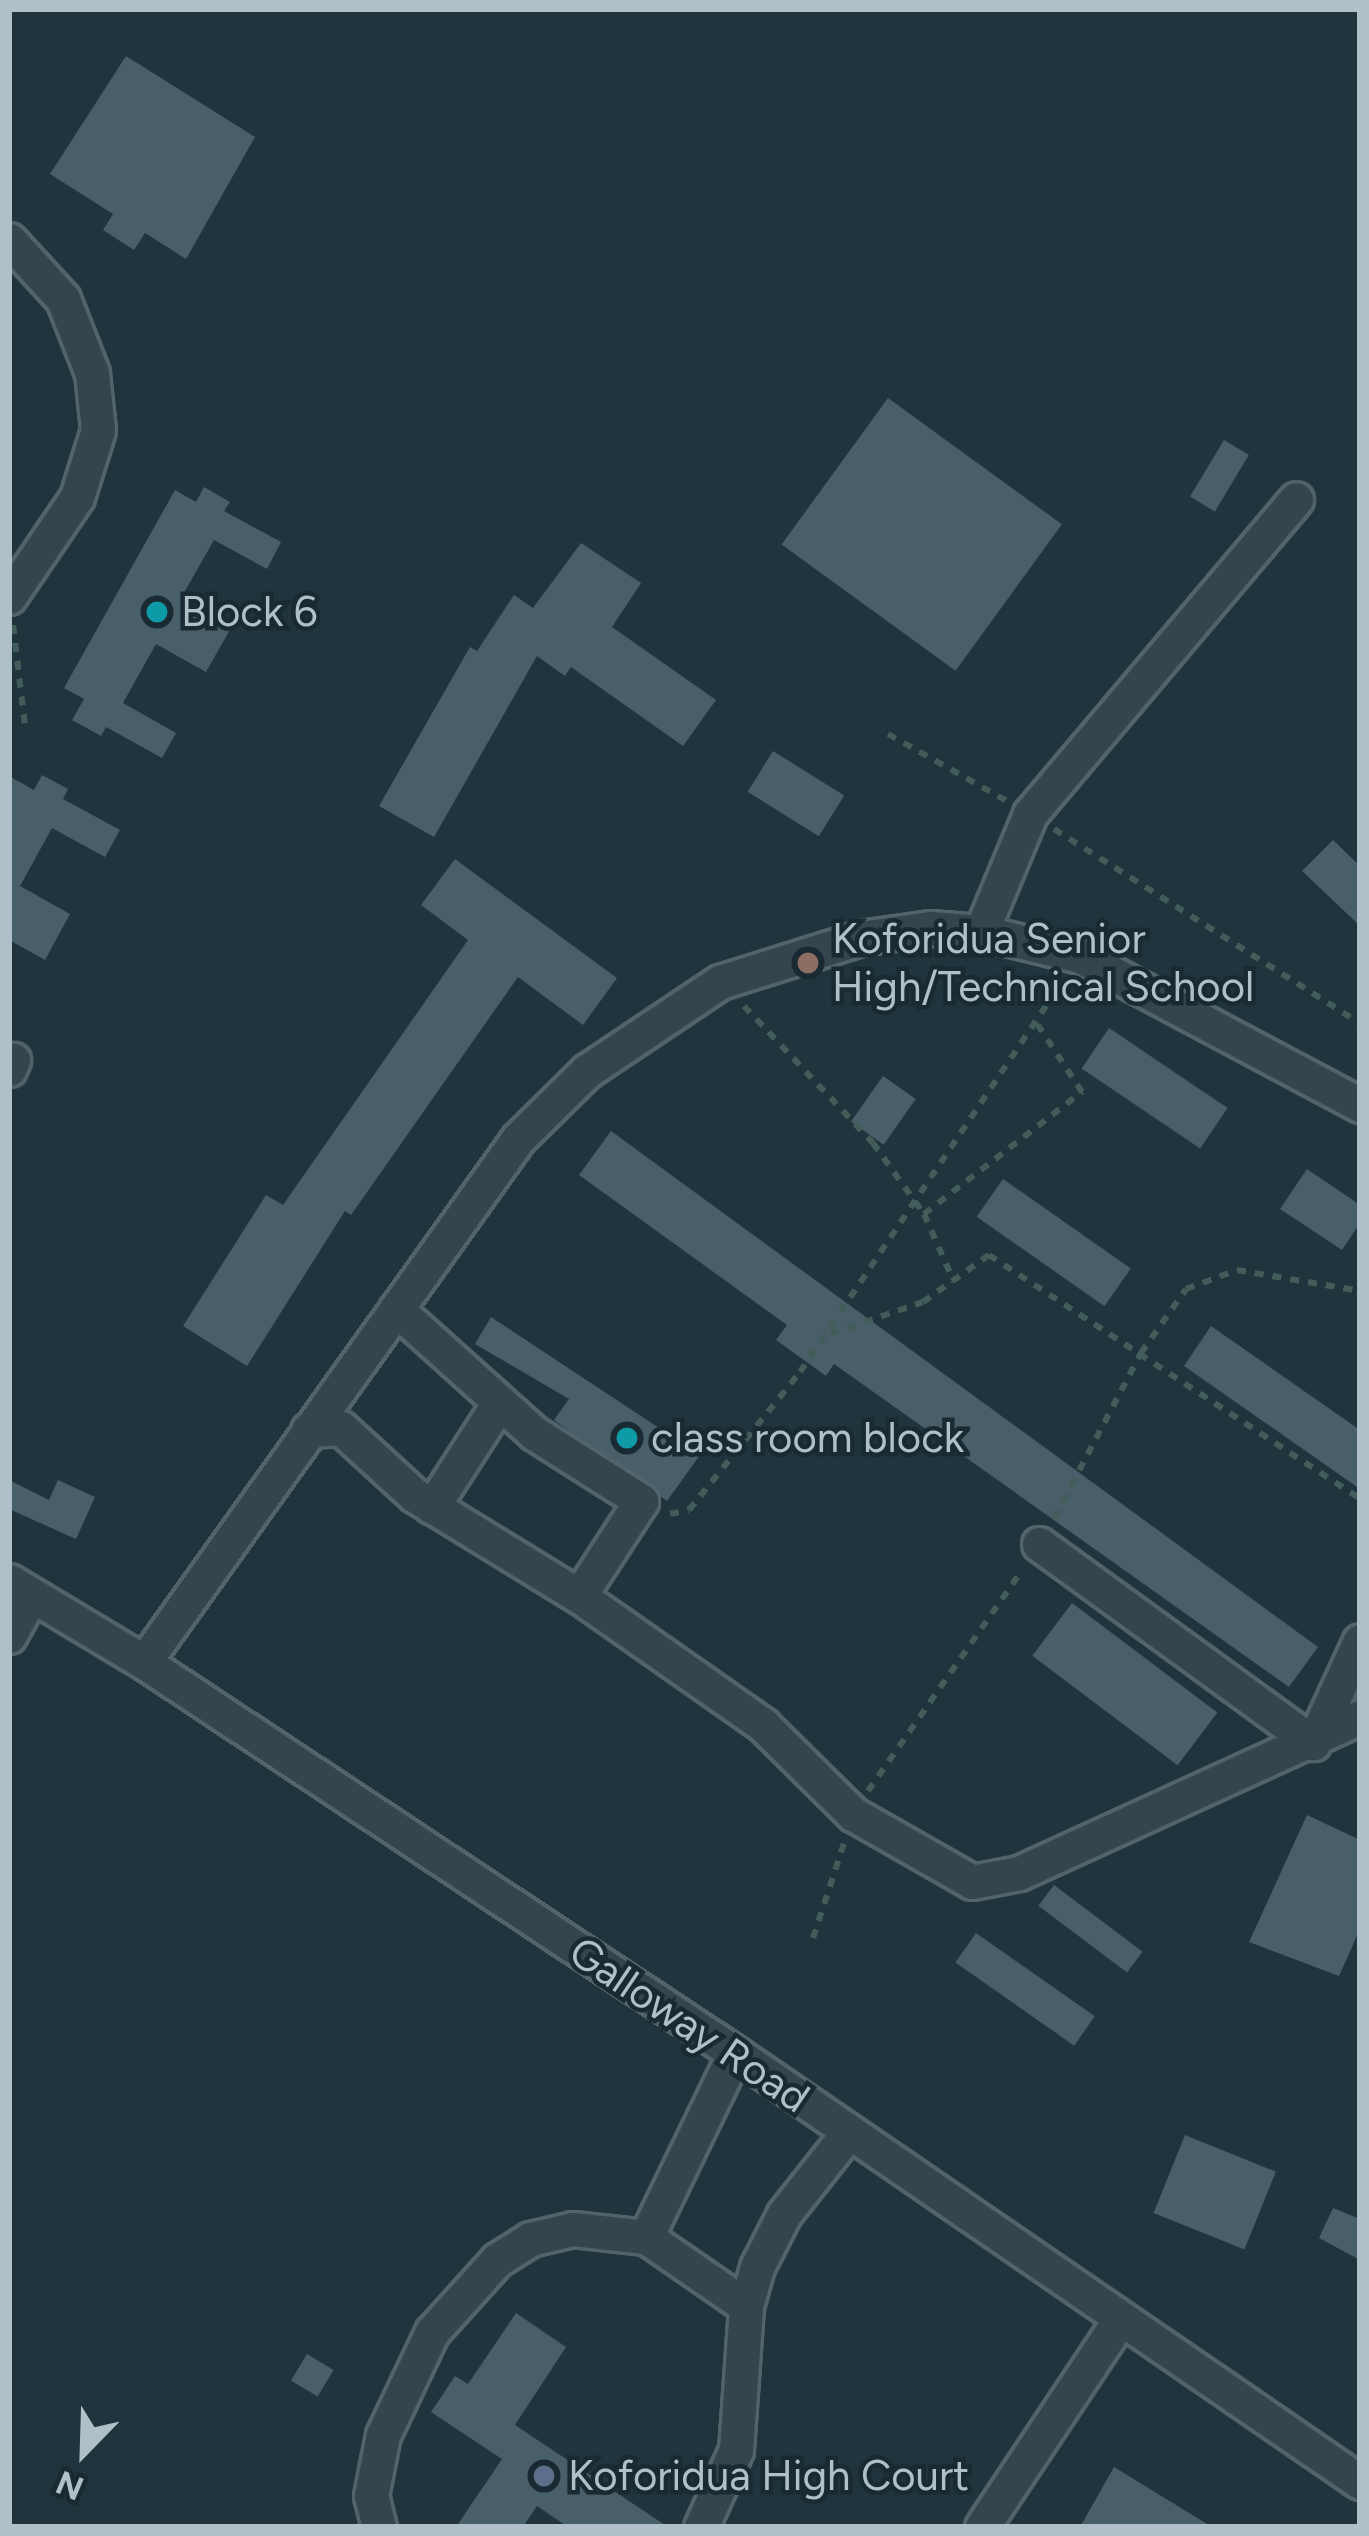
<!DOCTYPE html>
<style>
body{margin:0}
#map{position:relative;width:1369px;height:2536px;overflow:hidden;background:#20343d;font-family:Figtree,sans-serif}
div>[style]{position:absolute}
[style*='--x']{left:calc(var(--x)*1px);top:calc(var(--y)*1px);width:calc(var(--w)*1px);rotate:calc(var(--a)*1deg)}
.building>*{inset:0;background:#485e69;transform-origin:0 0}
.path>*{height:6px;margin-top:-3px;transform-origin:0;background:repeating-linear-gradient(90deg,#425d59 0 9px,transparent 0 18px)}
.roads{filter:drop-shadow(3px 0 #52636b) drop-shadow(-3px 0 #52636b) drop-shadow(0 3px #52636b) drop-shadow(0 -3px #52636b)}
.minor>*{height:33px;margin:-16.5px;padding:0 16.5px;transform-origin:16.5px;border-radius:16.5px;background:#34454d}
.dots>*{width:33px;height:33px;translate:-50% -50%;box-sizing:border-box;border:6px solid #192a32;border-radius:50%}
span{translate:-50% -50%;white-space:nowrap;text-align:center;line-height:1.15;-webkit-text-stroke:9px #192a32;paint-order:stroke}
.poi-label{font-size:42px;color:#afc0c9}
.left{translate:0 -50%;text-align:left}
.street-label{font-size:42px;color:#afc0c9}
.frame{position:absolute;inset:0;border:12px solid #afc0c9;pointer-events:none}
.north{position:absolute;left:24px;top:2392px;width:120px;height:120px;-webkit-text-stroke:9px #192a32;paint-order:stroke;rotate:203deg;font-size:33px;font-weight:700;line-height:48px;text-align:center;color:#afc0c9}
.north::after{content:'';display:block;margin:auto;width:42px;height:54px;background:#afc0c9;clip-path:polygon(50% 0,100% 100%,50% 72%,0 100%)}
</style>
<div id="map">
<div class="building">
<div style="clip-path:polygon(126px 56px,255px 137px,186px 259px,145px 233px,134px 250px,103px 230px,113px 214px,50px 174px)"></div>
<div style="left:888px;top:398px;width:215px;height:181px;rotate:36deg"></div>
<div style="left:1224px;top:440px;width:29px;height:66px;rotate:31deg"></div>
<div style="clip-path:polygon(204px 487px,230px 502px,224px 511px,281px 542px,267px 569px,214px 540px,181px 598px,232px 626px,206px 672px,156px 644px,123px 703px,176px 733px,162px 758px,106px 727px,101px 736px,72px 720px,84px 699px,64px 688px,175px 490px,196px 502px)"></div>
<div style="clip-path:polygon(581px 543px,641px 583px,612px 627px,716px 700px,683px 746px,571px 667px,565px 676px,537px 656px,434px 837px,379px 806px,470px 647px,477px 651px,514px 595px,533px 608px)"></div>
<div style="left:773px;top:751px;width:84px;height:48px;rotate:32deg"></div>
<div style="clip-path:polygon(42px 775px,68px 789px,63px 799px,120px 830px,105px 857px,52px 828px,20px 886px,70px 914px,45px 960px,9px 940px,9px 776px,34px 790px)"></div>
<div style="clip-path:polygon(1333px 840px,1360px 866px,1360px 926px,1302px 871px)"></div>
<div style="clip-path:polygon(455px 859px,617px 978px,583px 1025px,518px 977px,351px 1215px,345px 1211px,247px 1366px,183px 1326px,266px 1195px,283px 1205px,468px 940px,421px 905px)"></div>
<div style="left:1109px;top:1028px;width:143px;height:49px;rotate:34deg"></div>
<div style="left:883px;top:1076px;width:40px;height:56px;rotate:35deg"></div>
<div style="clip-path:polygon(611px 1131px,1318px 1647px,1289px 1687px,834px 1364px,826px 1376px,776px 1340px,787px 1325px,579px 1175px)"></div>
<div style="clip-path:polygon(1307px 1169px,1360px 1205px,1360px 1223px,1342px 1250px,1280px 1209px)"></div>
<div style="left:1003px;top:1179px;width:156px;height:46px;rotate:35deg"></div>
<div style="clip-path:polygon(491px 1317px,700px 1455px,667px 1501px,554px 1420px,569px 1399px,475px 1344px)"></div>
<div style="clip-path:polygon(1211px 1326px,1360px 1430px,1360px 1489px,1184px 1366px)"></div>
<div style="clip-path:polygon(9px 1480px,49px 1500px,58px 1480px,95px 1497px,76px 1539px,9px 1509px)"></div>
<div style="left:1072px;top:1603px;width:182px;height:66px;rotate:37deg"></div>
<div style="clip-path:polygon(1307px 1815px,1360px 1840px,1360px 1929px,1339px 1976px,1249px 1942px)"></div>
<div style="left:1054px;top:1885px;width:111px;height:26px;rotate:37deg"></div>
<div style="left:976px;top:1933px;width:145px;height:36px;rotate:35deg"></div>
<div style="left:1185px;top:2135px;width:98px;height:84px;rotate:22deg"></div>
<div style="clip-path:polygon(1333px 2208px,1360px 2219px,1360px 2260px,1319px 2238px)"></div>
<div style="clip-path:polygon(516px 2313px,566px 2347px,515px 2425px,668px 2527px,568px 2527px,537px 2506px,523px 2527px,456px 2527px,502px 2459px,431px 2412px,455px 2376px,468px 2384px)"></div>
<div style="left:307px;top:2354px;width:31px;height:31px;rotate:31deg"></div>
<div style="clip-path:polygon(1114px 2467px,1212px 2527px,1080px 2527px)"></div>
</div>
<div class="path">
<div style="--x:13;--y:625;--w:102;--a:83.2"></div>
<div style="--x:888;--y:734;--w:137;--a:29.4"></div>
<div style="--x:1054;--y:829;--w:362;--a:32.4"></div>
<div style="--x:744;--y:1006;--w:188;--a:46.7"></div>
<div style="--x:873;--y:1143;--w:87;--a:54.3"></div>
<div style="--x:924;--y:1214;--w:74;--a:66.2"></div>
<div style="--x:924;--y:1214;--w:200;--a:-37.7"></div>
<div style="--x:1082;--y:1092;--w:84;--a:-123.3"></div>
<div style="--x:830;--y:1334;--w:98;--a:-19"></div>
<div style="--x:923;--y:1302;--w:81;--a:-35.5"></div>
<div style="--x:989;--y:1255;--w:444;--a:33.3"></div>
<div style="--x:670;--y:1514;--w:19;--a:-12"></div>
<div style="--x:689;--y:1510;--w:177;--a:-51.2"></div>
<div style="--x:800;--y:1372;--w:468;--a:-56.1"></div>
<div style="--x:1054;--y:1518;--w:187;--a:-62.2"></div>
<div style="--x:1141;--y:1353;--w:78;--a:-54.9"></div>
<div style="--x:1186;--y:1289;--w:54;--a:-20.4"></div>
<div style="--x:1237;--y:1270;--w:125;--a:9.7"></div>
<div style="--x:868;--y:1791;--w:269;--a:-55.1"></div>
<div style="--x:813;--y:1938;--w:103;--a:-71.9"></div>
</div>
<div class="roads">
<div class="minor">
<div style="--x:9;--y:240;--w:80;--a:47.5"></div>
<div style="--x:63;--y:299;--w:79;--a:68.6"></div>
<div style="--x:92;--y:373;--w:57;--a:84"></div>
<div style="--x:98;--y:430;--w:70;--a:107.4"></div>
<div style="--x:77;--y:497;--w:121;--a:124.2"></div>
<div style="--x:981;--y:932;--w:128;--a:-67.4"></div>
<div style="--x:1030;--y:814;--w:412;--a:-49.8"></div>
<div style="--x:9;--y:1069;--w:10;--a:-66"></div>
<div style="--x:396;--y:1309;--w:186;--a:41.9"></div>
<div style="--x:534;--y:1433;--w:127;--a:32.4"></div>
<div style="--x:641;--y:1501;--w:113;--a:123.1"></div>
<div style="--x:308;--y:1430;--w:33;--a:-3"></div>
<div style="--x:341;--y:1428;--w:99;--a:42.5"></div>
<div style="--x:414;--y:1495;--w:193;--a:31.5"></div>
<div style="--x:579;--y:1596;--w:225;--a:35"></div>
<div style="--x:763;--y:1725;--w:127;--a:44.7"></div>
<div style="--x:853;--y:1814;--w:137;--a:29.7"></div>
<div style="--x:972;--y:1882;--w:48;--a:-10.8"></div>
<div style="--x:1019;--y:1873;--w:375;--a:-24.6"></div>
<div style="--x:432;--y:1507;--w:124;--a:-57.2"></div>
<div style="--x:1039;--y:1544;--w:339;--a:36"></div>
<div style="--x:1313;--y:1743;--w:112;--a:-65.3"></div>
<div style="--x:9;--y:1581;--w:157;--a:31"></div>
<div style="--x:144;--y:1662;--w:709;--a:33.49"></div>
<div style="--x:735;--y:2053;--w:758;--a:34.47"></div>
<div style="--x:9;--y:1636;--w:43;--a:-61.1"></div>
<div style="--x:144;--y:1662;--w:643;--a:-54.43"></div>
<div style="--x:518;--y:1139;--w:97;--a:-44.6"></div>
<div style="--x:587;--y:1071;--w:160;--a:-33.8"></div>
<div style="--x:720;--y:982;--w:147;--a:-17.4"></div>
<div style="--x:860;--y:938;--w:71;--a:-8.1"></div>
<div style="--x:930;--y:928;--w:51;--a:4.5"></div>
<div style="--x:981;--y:932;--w:102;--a:13.6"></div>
<div style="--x:1080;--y:956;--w:317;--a:28"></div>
<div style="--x:646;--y:2237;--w:204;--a:-64.2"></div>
<div style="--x:379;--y:2527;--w:32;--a:-104"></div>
<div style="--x:371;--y:2496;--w:62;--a:-78.9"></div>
<div style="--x:383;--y:2435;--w:114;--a:-64.6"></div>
<div style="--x:432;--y:2332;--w:97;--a:-47.9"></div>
<div style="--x:497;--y:2260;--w:39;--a:-32"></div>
<div style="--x:530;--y:2239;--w:44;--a:-13.1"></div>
<div style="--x:573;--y:2229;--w:73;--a:6.3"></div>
<div style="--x:646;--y:2237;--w:121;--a:34.6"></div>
<div style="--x:701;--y:2527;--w:85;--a:-65.6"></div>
<div style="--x:736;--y:2450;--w:144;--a:-86"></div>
<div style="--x:746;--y:2306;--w:41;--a:-74.2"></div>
<div style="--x:757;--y:2267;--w:59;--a:-63"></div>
<div style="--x:784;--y:2214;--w:103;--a:-51.7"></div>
<div style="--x:982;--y:2527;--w:250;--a:-56.4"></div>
</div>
</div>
<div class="dots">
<div style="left:157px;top:612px;background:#0f9aa8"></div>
<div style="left:808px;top:963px;background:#8d6e63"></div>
<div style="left:627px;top:1438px;background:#0f9aa8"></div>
<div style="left:544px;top:2476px;background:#5c6f8a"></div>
</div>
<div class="poi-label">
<span class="left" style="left:181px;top:612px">Block 6</span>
<span class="left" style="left:832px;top:963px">Koforidua Senior<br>High/Technical School</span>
<span class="left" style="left:651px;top:1438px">class room block</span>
<span class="left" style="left:568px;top:2476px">Koforidua High Court</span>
</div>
<div class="street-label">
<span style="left:689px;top:2025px;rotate:34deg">Galloway Road</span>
</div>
<div class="frame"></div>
<div class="north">N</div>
</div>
